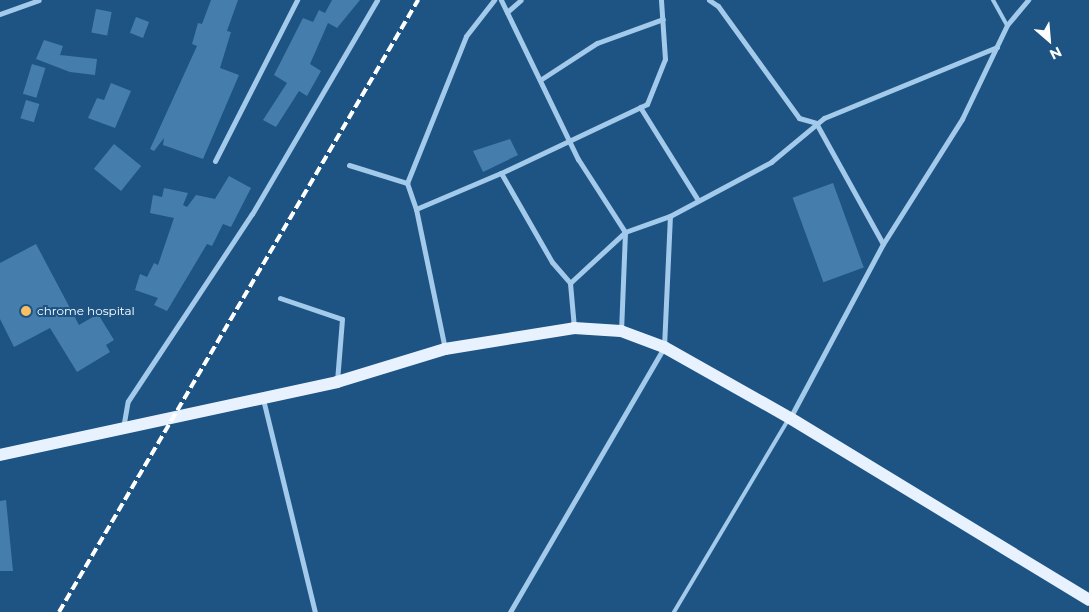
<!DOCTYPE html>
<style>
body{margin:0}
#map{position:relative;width:1089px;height:612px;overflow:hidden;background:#1d5483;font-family:Montserrat,sans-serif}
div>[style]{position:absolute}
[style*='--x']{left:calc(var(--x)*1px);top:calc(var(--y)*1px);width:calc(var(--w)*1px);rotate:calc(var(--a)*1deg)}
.building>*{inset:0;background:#457eac;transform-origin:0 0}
.lane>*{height:4px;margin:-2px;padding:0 2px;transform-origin:2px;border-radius:2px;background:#a3caea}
.street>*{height:5px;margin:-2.5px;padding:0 2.5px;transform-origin:2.5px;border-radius:2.5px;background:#a3caea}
.primary>*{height:12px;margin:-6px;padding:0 6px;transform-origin:6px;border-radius:6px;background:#e7f2fe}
.rail>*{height:4px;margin-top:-2px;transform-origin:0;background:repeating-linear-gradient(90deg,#fff 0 9px,transparent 0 13px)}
.dots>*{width:14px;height:14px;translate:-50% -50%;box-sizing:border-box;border:2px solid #1d5483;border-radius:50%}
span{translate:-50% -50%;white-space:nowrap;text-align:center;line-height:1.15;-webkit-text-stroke:4px #1d5483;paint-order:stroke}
.poi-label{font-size:12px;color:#fff}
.left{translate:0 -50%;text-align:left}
.north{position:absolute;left:1024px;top:15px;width:50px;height:50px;-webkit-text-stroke:4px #1d5483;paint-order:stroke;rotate:153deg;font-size:14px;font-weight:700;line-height:20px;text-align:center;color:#fff}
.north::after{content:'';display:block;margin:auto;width:18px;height:22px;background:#fff;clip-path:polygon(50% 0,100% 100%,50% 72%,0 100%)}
</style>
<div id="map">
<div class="building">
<div style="clip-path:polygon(211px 0,238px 0,227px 31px,231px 32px,220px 68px,239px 75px,203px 159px,163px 145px,164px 138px,154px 151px,150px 149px,197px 46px,192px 44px,198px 23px,202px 24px)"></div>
<div style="clip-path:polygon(332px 0,360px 0,337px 28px,328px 23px,310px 64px,321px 71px,307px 96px,299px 91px,276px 127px,263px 120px,287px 83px,274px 75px,303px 18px,313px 22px,319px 10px,325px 13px)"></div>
<div style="left:96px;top:9px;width:16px;height:24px;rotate:11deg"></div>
<div style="left:136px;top:17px;width:14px;height:17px;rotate:21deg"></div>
<div style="clip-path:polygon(44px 40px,63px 46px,60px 55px,97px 59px,95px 75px,70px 72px,36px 59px)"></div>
<div style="left:32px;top:64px;width:14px;height:31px;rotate:17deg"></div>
<div style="clip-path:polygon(111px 83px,131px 91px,115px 128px,88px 118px,97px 98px,104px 100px)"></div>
<div style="left:26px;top:100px;width:14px;height:19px;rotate:17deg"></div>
<div style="clip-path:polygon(510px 139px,518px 155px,483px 172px,473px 151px)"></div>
<div style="left:114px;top:144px;width:35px;height:32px;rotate:39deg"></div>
<div style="clip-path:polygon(229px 176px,251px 188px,231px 227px,223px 224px,212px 246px,207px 244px,167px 311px,154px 305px,158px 298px,135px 290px,140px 274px,147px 277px,154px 263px,158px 265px,174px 218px,150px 213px,153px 195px,162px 197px,164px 188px,188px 193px,183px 205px,187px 207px,196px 195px,215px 199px)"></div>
<div style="left:833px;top:183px;width:90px;height:43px;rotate:70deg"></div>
<div style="clip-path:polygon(36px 244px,79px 325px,98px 314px,114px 340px,106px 345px,110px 352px,77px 372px,50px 328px,14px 347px,0 319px,0 263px)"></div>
<div style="clip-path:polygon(6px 500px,13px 571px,0 571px,0 501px)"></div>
</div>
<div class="lane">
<div style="--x:993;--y:0;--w:29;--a:61"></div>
<div style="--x:674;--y:612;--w:223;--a:-59.3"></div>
</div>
<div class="street">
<div style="--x:501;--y:0;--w:177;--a:64.2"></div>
<div style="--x:578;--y:159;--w:87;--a:57.2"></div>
<div style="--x:625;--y:232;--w:98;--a:92.3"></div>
<div style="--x:709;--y:0;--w:11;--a:34"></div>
<div style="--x:718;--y:6;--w:138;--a:54.1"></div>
<div style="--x:799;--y:118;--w:18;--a:16"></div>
<div style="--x:816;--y:123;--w:138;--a:61"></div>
<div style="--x:507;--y:12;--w:18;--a:-41"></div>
<div style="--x:0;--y:14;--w:41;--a:-19.7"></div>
<div style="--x:540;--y:80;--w:68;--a:-33"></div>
<div style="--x:597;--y:43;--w:70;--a:-20"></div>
<div style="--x:640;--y:107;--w:110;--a:58.1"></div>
<div style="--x:215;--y:161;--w:181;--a:-63"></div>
<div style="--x:349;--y:165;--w:61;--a:17.2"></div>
<div style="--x:407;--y:183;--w:28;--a:71"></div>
<div style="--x:416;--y:209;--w:92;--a:-23"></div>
<div style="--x:501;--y:173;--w:103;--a:60.2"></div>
<div style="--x:552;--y:262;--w:28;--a:49"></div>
<div style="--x:570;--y:283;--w:45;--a:84.9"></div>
<div style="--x:501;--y:173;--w:161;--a:-25.3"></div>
<div style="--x:647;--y:104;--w:48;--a:-68.2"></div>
<div style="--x:665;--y:59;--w:59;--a:-93.9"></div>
<div style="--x:407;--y:183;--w:158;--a:-68.1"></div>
<div style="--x:466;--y:36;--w:46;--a:-52.1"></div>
<div style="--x:416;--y:209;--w:143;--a:78.3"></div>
<div style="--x:570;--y:283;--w:75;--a:-42.8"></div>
<div style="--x:625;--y:232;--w:48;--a:-19.6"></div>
<div style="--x:670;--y:216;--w:115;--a:-28.1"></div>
<div style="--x:771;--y:162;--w:69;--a:-39.7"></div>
<div style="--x:824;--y:118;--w:187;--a:-22.3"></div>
<div style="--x:280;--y:298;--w:65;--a:18.7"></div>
<div style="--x:342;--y:319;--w:62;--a:94.6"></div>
<div style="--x:263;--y:399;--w:219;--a:76.3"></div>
<div style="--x:790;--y:418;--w:197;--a:-61.9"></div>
<div style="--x:883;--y:244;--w:148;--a:-57.7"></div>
<div style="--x:962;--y:119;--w:104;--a:-64.4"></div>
<div style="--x:1007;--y:25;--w:33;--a:-50"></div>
<div style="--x:123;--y:428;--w:27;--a:-80"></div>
<div style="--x:128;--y:401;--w:224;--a:-56.5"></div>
<div style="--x:252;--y:214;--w:248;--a:-59.7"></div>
<div style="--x:510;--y:612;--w:306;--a:-59.8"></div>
<div style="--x:664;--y:347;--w:131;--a:-87.4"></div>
</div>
<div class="primary">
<div style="--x:0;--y:455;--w:345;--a:-12.2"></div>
<div style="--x:337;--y:382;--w:113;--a:-17"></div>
<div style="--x:445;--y:349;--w:131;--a:-9.2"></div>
<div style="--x:574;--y:328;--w:47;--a:3.7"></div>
<div style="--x:621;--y:331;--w:46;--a:20.4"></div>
<div style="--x:664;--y:347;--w:145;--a:29.4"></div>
<div style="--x:790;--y:418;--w:350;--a:31.3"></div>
</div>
<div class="rail">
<div style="--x:59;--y:612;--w:710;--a:-59.6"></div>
</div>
<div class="dots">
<div style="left:26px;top:311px;background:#fabf61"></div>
</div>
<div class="poi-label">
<span class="left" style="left:37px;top:311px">chrome hospital</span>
</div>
<div class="north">N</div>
</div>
